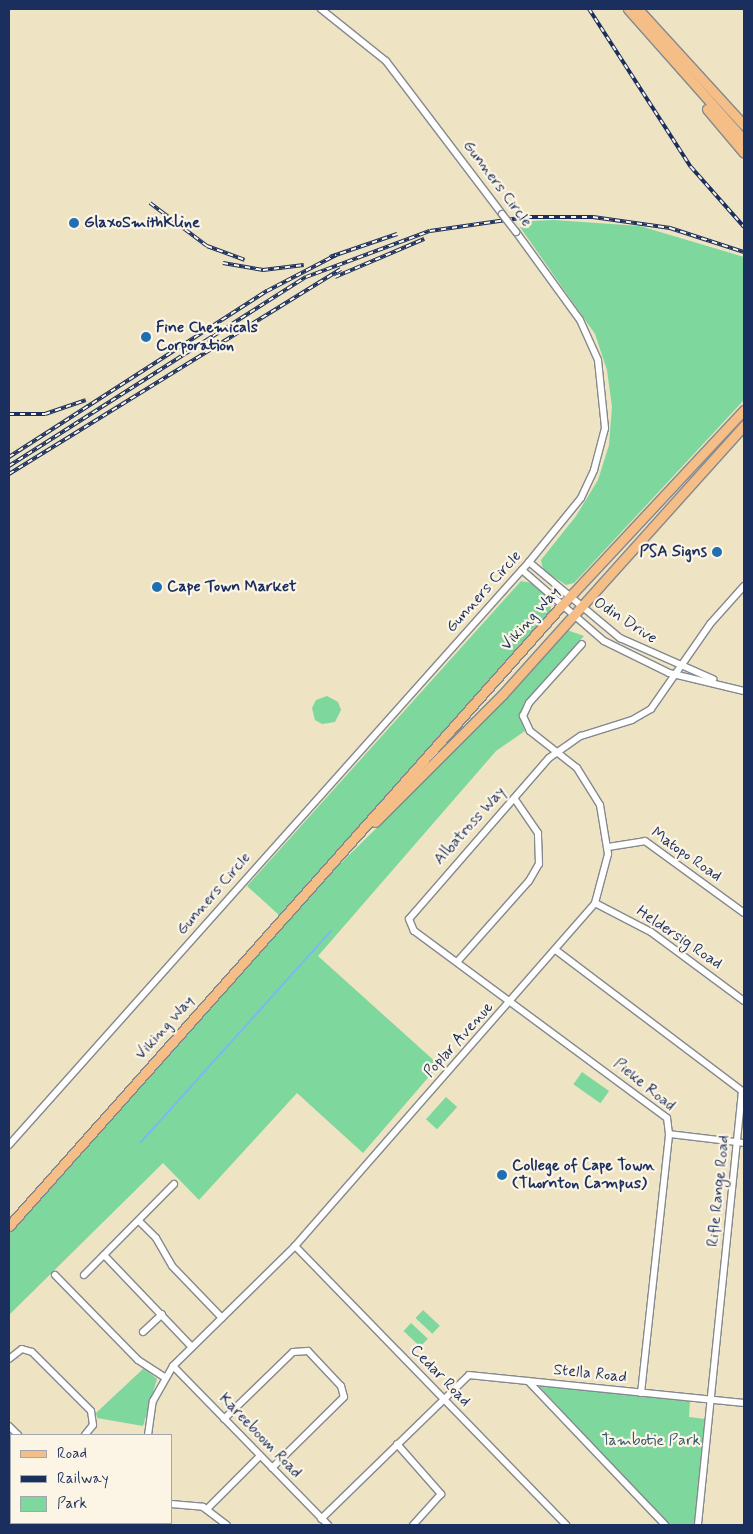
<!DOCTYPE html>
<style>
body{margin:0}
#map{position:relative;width:753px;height:1534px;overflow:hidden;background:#eee3c3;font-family:Mynerve,sans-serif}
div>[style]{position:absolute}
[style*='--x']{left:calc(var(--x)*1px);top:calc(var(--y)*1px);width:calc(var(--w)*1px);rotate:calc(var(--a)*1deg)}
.green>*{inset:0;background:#7ed79d;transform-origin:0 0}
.stream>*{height:2px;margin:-1px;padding:0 1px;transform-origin:1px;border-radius:1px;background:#7eb8ef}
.roads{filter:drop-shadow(1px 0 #848990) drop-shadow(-1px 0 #848990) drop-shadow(0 1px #848990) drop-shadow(0 -1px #848990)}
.minor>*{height:6px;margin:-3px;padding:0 3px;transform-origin:3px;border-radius:3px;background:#fff}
.major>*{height:9px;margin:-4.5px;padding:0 4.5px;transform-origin:4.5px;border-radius:4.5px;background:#f6be87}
.rail>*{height:4px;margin-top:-2px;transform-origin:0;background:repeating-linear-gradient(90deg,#fcf5e5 0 5.5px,#1b2f5e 0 11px);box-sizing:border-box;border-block:1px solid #1b2f5e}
.bridges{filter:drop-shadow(1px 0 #848990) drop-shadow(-1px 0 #848990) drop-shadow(0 1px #848990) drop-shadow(0 -1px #848990)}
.minor-bridge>*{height:6px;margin:-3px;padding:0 3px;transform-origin:3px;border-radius:3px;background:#fff}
.dots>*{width:14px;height:14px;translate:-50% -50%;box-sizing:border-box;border:2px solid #fcf5e5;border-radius:50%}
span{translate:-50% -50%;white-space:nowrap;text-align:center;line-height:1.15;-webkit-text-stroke:4.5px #fcf5e5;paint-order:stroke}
.street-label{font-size:16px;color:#1b2f5e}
.poi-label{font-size:16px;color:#1b2f5e;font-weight:700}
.left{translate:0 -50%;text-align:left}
.right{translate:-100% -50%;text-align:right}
.park-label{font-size:16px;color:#34596e}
.frame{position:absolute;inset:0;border:10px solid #1b2f5e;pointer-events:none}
.legend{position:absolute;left:10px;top:1434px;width:162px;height:90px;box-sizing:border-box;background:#fcf5e5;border:1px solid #a2a6af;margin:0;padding:6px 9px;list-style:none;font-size:15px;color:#1b2f5e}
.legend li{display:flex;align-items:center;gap:10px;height:25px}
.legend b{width:25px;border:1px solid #a2a6af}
</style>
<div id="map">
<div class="green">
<div style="clip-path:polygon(553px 220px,640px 226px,744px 257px,744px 400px,574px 583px,566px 585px,543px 570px,541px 560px,576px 516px,598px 480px,609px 445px,612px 407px,607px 370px,595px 334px,520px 227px,529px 228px,532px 221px)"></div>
<div style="clip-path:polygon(521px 581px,532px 583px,550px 599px,551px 612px,279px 915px,247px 886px)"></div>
<div style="clip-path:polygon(567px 630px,584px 636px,524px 703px,520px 718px,525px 731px,496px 751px,318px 956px,439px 1065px,363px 1153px,297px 1093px,199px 1200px,163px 1163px,9px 1315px,9px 1234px,333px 871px,483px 723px)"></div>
<div style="clip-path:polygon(327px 696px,338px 702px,341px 710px,335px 722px,322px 724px,315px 720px,312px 708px,316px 700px)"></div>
<div style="left:582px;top:1072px;width:33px;height:15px;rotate:35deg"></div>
<div style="left:446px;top:1097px;width:15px;height:30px;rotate:42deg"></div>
<div style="left:423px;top:1310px;width:23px;height:11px;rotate:43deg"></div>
<div style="left:411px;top:1323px;width:23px;height:11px;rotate:43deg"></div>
<div style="clip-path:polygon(144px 1368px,157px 1379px,143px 1426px,97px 1418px,96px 1413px)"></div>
<div style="clip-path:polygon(538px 1385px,690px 1400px,689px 1417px,705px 1419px,695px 1525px,669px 1525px)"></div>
</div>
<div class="stream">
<div style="--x:141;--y:1142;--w:284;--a:-48"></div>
</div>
<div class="roads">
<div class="minor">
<div style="--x:321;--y:9;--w:83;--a:38.7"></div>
<div style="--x:386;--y:61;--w:192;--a:52.8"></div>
<div style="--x:529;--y:562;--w:119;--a:39.9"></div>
<div style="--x:620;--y:638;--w:102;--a:23.8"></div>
<div style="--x:522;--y:570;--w:108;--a:40.9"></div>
<div style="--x:604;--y:641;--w:72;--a:26.2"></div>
<div style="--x:669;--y:673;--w:77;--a:13.5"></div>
<div style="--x:608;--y:847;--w:37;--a:-9"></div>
<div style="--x:645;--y:841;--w:122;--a:36"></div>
<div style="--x:595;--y:903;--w:63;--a:27.4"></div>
<div style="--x:651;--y:932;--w:116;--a:36.6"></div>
<div style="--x:557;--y:951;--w:232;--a:37.1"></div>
<div style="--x:742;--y:1091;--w:436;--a:95.8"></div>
<div style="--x:457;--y:962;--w:108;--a:-48.4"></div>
<div style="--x:529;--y:881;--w:20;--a:-60"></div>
<div style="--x:539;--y:864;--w:31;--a:-92"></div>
<div style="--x:538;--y:833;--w:42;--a:-124.4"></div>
<div style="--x:669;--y:1134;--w:76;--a:6.8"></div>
<div style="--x:9;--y:1145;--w:781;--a:-48.27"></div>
<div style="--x:529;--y:562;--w:82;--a:-50.9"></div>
<div style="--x:581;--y:498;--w:31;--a:-65"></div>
<div style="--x:594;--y:470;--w:43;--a:-75.3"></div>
<div style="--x:605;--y:428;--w:68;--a:-95.9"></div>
<div style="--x:598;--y:360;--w:44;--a:-114.2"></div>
<div style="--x:580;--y:320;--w:109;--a:-126"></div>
<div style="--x:139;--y:1221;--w:24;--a:45"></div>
<div style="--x:156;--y:1238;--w:32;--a:60"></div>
<div style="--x:172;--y:1266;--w:72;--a:46.1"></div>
<div style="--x:295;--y:1246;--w:389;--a:45.8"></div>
<div style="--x:104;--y:1255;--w:127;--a:46.3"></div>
<div style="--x:55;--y:1275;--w:119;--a:45.7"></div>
<div style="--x:138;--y:1360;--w:31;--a:33"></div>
<div style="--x:84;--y:1275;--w:128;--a:-45.3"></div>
<div style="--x:143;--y:1332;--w:26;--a:-43"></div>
<div style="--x:9;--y:1359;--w:16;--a:-38"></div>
<div style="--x:22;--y:1349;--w:10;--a:17"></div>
<div style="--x:32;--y:1352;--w:83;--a:45"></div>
<div style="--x:91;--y:1411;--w:14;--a:82"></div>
<div style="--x:93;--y:1425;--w:13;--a:129"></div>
<div style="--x:173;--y:1366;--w:222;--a:45.7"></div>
<div style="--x:528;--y:1381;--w:199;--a:46.4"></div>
<div style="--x:641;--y:1393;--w:261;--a:-83.8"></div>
<div style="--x:669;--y:1134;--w:16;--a:-97"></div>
<div style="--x:667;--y:1118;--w:315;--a:-143.5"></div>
<div style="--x:414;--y:931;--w:13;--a:-113"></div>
<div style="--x:409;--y:919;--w:213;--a:-49"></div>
<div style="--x:549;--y:758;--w:39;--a:-35"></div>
<div style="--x:581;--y:736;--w:53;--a:-17.4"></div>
<div style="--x:632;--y:720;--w:22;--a:-30"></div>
<div style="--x:651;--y:709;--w:103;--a:-55.2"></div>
<div style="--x:710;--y:624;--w:51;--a:-48.2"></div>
<div style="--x:224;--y:1419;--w:96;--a:-44.2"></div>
<div style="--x:293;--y:1352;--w:15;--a:-4"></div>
<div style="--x:308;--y:1351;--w:48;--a:46.7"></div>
<div style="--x:341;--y:1386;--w:11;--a:75"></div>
<div style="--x:344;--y:1397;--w:101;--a:135.4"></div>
<div style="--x:9;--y:1426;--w:13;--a:45"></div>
<div style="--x:148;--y:1435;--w:34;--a:-82"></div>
<div style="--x:153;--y:1401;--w:40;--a:-60.3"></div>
<div style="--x:173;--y:1366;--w:171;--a:-44.5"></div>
<div style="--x:295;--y:1246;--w:456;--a:-48.8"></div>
<div style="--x:595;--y:903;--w:51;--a:-75.1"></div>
<div style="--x:608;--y:854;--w:50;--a:-99.3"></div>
<div style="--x:600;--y:805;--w:44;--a:-121.9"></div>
<div style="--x:577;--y:768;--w:60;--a:-141.8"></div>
<div style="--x:530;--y:731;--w:17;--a:-115"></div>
<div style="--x:523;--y:716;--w:14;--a:-65"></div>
<div style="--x:529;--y:703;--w:79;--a:-48.1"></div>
<div style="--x:397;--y:1444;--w:67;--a:48.7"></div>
<div style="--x:441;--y:1494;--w:42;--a:132.1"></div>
<div style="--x:171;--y:1504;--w:32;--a:5"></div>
<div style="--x:203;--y:1507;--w:30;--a:37"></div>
<div style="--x:9;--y:1508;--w:4;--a:-56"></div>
<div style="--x:207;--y:1509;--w:75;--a:-45"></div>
<div style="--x:321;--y:1519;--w:206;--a:-44.2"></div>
<div style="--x:469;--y:1375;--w:276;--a:5.8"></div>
<div style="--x:89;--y:1525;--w:2;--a:-63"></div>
<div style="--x:162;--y:1525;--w:2;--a:-90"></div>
</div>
<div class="major">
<div style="--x:628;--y:9;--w:175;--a:48.5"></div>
<div style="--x:638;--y:9;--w:157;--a:47.6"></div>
<div style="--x:707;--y:109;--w:57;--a:49.9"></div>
<div style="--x:375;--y:822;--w:181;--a:-45"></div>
<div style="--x:503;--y:694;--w:361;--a:-48.1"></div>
<div style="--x:9;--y:1226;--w:830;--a:-48.32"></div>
<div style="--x:561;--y:606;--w:268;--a:-47"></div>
</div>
</div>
<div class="rail">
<div style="--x:589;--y:9;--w:188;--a:57.2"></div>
<div style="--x:691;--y:167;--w:80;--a:48.5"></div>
<div style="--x:150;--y:203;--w:71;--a:37"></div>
<div style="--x:207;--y:246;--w:40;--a:20.2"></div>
<div style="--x:330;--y:257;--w:71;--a:-18.9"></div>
<div style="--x:223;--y:263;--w:41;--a:9.9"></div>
<div style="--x:263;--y:270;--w:41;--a:-7"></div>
<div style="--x:335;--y:277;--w:97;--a:-23.1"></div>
<div style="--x:9;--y:414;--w:36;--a:0"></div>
<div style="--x:45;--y:414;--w:43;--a:-18.9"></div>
<div style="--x:9;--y:457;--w:307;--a:-32.8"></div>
<div style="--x:267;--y:291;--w:78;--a:-27.6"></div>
<div style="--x:9;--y:466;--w:352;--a:-32.5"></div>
<div style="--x:306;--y:277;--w:132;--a:-20.4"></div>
<div style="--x:430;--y:231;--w:98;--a:-8.2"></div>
<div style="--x:527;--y:217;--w:66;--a:0"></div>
<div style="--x:593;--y:217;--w:78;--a:8.1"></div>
<div style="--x:670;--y:228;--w:78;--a:18"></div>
<div style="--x:9;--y:474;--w:390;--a:-31.7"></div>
</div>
<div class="bridges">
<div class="minor-bridge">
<div style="--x:502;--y:214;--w:23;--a:52"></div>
</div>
</div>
<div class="dots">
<div style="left:74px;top:223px;background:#1f6fb2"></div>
<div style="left:146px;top:337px;background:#1f6fb2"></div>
<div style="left:717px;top:552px;background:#1f6fb2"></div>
<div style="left:157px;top:587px;background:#1f6fb2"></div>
<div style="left:502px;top:1175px;background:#1f6fb2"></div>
</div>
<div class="street-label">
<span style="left:497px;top:184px;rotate:53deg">Gunners Circle</span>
<span style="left:484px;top:592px;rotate:-48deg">Gunners Circle</span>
<span style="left:531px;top:619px;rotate:-48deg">Viking Way</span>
<span style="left:625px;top:621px;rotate:33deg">Odin Drive</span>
<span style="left:470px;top:826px;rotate:-48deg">Albatross Way</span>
<span style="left:686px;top:855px;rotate:35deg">Matopo Road</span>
<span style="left:214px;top:894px;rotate:-49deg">Gunners Circle</span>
<span style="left:679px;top:938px;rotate:34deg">Heldersig Road</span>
<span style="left:165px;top:1028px;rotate:-48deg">Viking Way</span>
<span style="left:459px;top:1040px;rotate:-48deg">Poplar Avenue</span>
<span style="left:644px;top:1085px;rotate:39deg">Pieke Road</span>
<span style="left:719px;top:1191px;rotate:-84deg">Rifle Range Road</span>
<span style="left:590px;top:1374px;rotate:6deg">Stella Road</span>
<span style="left:440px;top:1376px;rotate:46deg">Cedar Road</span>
<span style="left:260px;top:1436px;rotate:46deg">Kareeboom Road</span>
</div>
<div class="poi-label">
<span class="left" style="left:84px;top:223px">GlaxoSmithKline</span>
<span class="left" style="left:156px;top:337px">Fine Chemicals<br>Corporation</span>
<span class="right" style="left:707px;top:552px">PSA Signs</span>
<span class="left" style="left:167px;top:587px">Cape Town Market</span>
<span class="left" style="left:512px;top:1175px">College of Cape Town<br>(Thornton Campus)</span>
</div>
<div class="park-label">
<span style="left:651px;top:1441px">Tambotie Park</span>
</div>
<div class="frame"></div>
<ul class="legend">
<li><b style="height:6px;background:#f6be87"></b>Road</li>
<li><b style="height:6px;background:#1b2f5e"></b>Railway</li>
<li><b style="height:14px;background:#7ed79d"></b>Park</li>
</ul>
</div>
